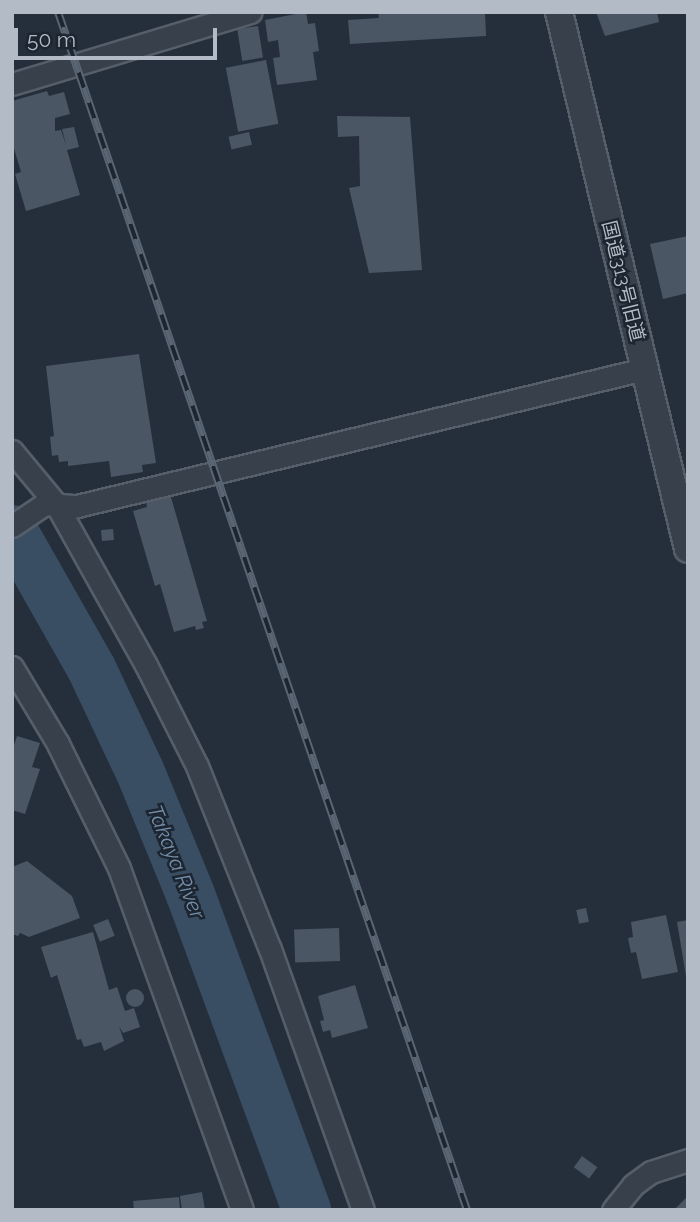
<!DOCTYPE html>
<meta charset="utf-8">
<style>
body{margin:0}
#map{position:relative;width:700px;height:1222px;overflow:hidden;background:#242f3b;font-family:Raleway,"Noto Sans JP",sans-serif}
div>[style]{position:absolute}
[style*='--x']{left:calc(var(--x)*1px);top:calc(var(--y)*1px);width:calc(var(--w)*1px);rotate:calc(var(--a)*1deg)}
.river>*{height:49px;margin:-24.5px;padding:0 24.5px;transform-origin:24.5px;border-radius:24.5px;background:#394d63}
.building>*{inset:0;background:#4a5663;transform-origin:0 0}
.round{border-radius:50%}
.roads{filter:drop-shadow(2px 0 #555e69) drop-shadow(-2px 0 #555e69) drop-shadow(0 2px #555e69) drop-shadow(0 -2px #555e69)}
.minor>*{height:21px;margin:-10.5px;padding:0 10.5px;transform-origin:10.5px;border-radius:10.5px;background:#37404b}
.tertiary>*{height:26px;margin:-13px;padding:0 13px;transform-origin:13px;border-radius:13px;background:#37404b}
.rail>*{height:8px;margin-top:-4px;transform-origin:0;background:repeating-linear-gradient(90deg,#1c2530 0 16px,#596572 0 32px);box-sizing:border-box;border-block:2px solid #596572}
span{translate:-50% -50%;white-space:nowrap;text-align:center;line-height:1.15;-webkit-text-stroke:5px #1c2530;paint-order:stroke}
.street-label{font-size:19px;color:#b3bbc7}
.water-label{font-size:21px;color:#748ea9;font-style:italic}
.frame{position:absolute;inset:0;border:14px solid #b3bbc7;pointer-events:none}
.scale{position:absolute;left:14px;top:28px;width:203px;height:32px;box-sizing:border-box;border:4px solid #b3bbc7;border-top:0;padding-left:9px;font-size:21px;line-height:24px;white-space:nowrap;color:#b3bbc7;-webkit-text-stroke:5px #1c2530;paint-order:stroke}
</style>
<div id="map">
<div class="river">
<div style="--x:12;--y:529;--w:160;--a:60.4"></div>
<div style="--x:91;--y:668;--w:115;--a:64.8"></div>
<div style="--x:140;--y:772;--w:132;--a:67.7"></div>
<div style="--x:190;--y:894;--w:337;--a:69.8"></div>
</div>
<div class="building">
<div style="clip-path:polygon(306px 12px,308px 24px,315px 23px,319px 51px,313px 52px,317px 80px,277px 85px,273px 58px,280px 57px,278px 40px,268px 42px,265px 20px)"></div>
<div style="clip-path:polygon(378px 12px,485px 12px,486px 36px,350px 44px,348px 20px,379px 18px)"></div>
<div style="clip-path:polygon(596px 12px,657px 12px,659px 22px,605px 36px)"></div>
<div style="left:258px;top:26px;width:32px;height:21px;rotate:81deg"></div>
<div style="left:266px;top:60px;width:65px;height:41px;rotate:79deg"></div>
<div style="clip-path:polygon(47px 91px,49px 96px,64px 92px,70px 114px,55px 118px,55px 131px,61px 130px,66px 145px,62px 129px,74px 127px,79px 147px,67px 150px,80px 195px,26px 211px,15px 174px,21px 172px,12px 142px,12px 101px)"></div>
<div style="clip-path:polygon(337px 116px,410px 117px,422px 270px,369px 273px,349px 188px,360px 186px,359px 136px,338px 137px)"></div>
<div style="left:249px;top:132px;width:13px;height:21px;rotate:77deg"></div>
<div style="clip-path:polygon(688px 236px,688px 293px,663px 299px,650px 244px)"></div>
<div style="clip-path:polygon(139px 354px,156px 463px,142px 465px,143px 472px,111px 477px,109px 461px,68px 466px,68px 461px,59px 462px,58px 455px,52px 456px,50px 437px,54px 436px,46px 366px)"></div>
<div style="clip-path:polygon(170px 494px,207px 621px,202px 622px,204px 628px,196px 630px,195px 626px,174px 632px,160px 584px,155px 586px,133px 511px,147px 507px,146px 502px)"></div>
<div style="left:113px;top:529px;width:11px;height:12px;rotate:85deg"></div>
<div style="clip-path:polygon(17px 736px,40px 743px,32px 767px,40px 769px,25px 814px,12px 810px,12px 751px)"></div>
<div style="clip-path:polygon(27px 861px,72px 896px,80px 918px,29px 937px,20px 933px,18px 936px,12px 934px,12px 867px)"></div>
<div style="left:586px;top:908px;width:14px;height:10px;rotate:78deg"></div>
<div style="clip-path:polygon(666px 915px,678px 972px,642px 979px,636px 952px,631px 953px,628px 938px,633px 937px,631px 922px)"></div>
<div style="left:108px;top:919px;width:18px;height:16px;rotate:68deg"></div>
<div style="clip-path:polygon(688px 920px,688px 976px,686px 976px,677px 922px)"></div>
<div style="left:339px;top:928px;width:33px;height:45px;rotate:88deg"></div>
<div style="clip-path:polygon(93px 932px,109px 990px,117px 987px,125px 1011px,134px 1008px,140px 1027px,123px 1033px,119px 1026px,124px 1041px,104px 1051px,101px 1042px,84px 1047px,81px 1039px,77px 1040px,57px 975px,51px 978px,41px 947px)"></div>
<div style="clip-path:polygon(355px 985px,368px 1028px,332px 1038px,330px 1030px,323px 1032px,320px 1021px,324px 1020px,318px 996px)"></div>
<div class="round" style="left:126px;top:989px;width:18px;height:18px"></div>
<div style="left:582px;top:1156px;width:19px;height:14px;rotate:36deg"></div>
<div style="clip-path:polygon(202px 1192px,205px 1210px,182px 1210px,180px 1196px)"></div>
<div style="clip-path:polygon(688px 1196px,688px 1210px,674px 1210px)"></div>
<div style="clip-path:polygon(179px 1197px,180px 1210px,134px 1210px,133px 1201px)"></div>
</div>
<div class="roads">
<div class="minor">
<div style="--x:12;--y:84;--w:249;--a:-16.8"></div>
<div style="--x:12;--y:451;--w:69;--a:50.3"></div>
<div style="--x:56;--y:504;--w:184;--a:60.8"></div>
<div style="--x:146;--y:665;--w:113;--a:63.2"></div>
<div style="--x:197;--y:766;--w:197;--a:68.3"></div>
<div style="--x:270;--y:949;--w:277;--a:70.4"></div>
<div style="--x:12;--y:526;--w:40;--a:-34"></div>
<div style="--x:45;--y:504;--w:32;--a:4"></div>
<div style="--x:77;--y:506;--w:583;--a:-13.58"></div>
<div style="--x:12;--y:667;--w:90;--a:59.1"></div>
<div style="--x:58;--y:744;--w:138;--a:63.8"></div>
<div style="--x:119;--y:868;--w:363;--a:70.2"></div>
<div style="--x:613;--y:1210;--w:32;--a:-51"></div>
<div style="--x:633;--y:1185;--w:22;--a:-36"></div>
<div style="--x:651;--y:1172;--w:39;--a:-18"></div>
</div>
<div class="tertiary">
<div style="--x:559;--y:12;--w:552;--a:76.49"></div>
</div>
</div>
<div class="rail">
<div style="--x:58;--y:12;--w:1266;--a:71.15"></div>
</div>
<div class="street-label">
<span style="left:623px;top:281px;rotate:76deg">国道313号旧道</span>
</div>
<div class="water-label">
<span style="left:176px;top:862px;rotate:68deg">Takaya River</span>
</div>
<div class="frame"></div>
<div class="scale">50 m</div>
</div>
